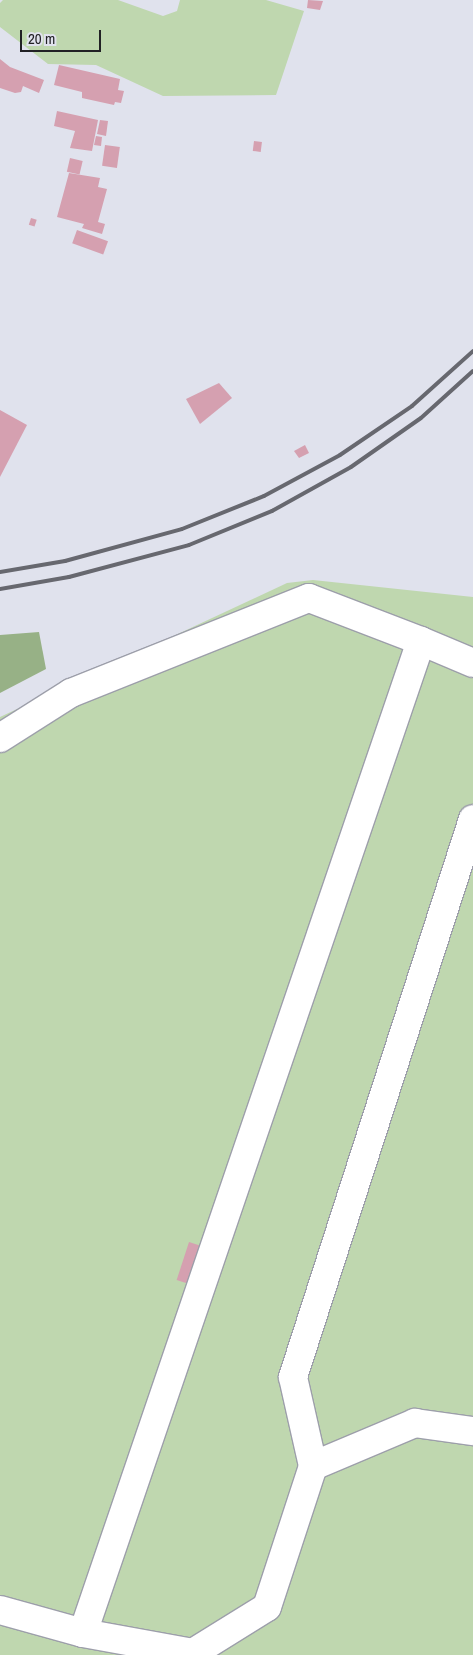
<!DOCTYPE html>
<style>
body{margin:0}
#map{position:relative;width:473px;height:1655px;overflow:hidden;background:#e0e2ed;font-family:"Archivo Narrow",sans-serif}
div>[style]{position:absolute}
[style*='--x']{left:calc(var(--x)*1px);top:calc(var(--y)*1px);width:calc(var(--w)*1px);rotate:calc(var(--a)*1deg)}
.green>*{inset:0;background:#bfd7af}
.forest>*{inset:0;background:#97b186}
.building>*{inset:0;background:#d5a0b0;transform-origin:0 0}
.roads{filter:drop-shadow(1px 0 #9d9faa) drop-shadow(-1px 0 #9d9faa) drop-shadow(0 1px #9d9faa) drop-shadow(0 -1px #9d9faa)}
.minor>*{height:28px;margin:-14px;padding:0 14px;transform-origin:14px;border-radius:14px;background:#fff}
.rail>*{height:4px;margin:-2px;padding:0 2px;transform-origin:2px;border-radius:2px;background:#67686f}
span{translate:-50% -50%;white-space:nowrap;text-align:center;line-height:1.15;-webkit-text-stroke:4px #e0e2ed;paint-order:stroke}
.scale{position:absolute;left:20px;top:30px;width:81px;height:22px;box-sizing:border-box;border:2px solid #212125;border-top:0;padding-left:6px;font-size:15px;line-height:18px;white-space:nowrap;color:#212125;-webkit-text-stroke:4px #e0e2ed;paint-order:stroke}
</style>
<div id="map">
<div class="green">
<div style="clip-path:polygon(3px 0,118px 0,163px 16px,177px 11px,180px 0,266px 0,304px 11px,276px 95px,163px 96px,96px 65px,48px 64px,0 27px,0 3px)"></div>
<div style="clip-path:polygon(313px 580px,473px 597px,473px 1655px,0 1655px,0 717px,287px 583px)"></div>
</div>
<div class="forest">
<div style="clip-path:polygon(39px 632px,46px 669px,0 693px,0 635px)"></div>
</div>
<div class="building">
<div style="clip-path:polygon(308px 0,323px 1px,320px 10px,307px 8px)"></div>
<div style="clip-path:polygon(0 59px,10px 67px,44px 80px,39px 93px,23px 86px,21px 92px,15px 93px,0 88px)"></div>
<div style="clip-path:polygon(59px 65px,120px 79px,118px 90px,124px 91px,121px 103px,115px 102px,114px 105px,82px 98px,82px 92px,54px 85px)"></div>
<div style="clip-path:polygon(57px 111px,98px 120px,92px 151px,70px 148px,75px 131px,54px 126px)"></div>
<div style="clip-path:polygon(100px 120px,108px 121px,106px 136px,97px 134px)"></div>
<div style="clip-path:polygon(96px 136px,102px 137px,101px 146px,94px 145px)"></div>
<div style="left:254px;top:141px;width:8px;height:10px;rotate:7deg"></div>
<div style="left:105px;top:145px;width:15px;height:21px;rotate:8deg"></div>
<div style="left:70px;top:158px;width:13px;height:14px;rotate:13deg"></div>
<div style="clip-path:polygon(69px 173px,100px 178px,98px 187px,107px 189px,98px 222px,105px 224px,102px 234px,82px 228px,84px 224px,57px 217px)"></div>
<div style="left:31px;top:218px;width:6px;height:7px;rotate:18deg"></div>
<div style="left:77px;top:230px;width:33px;height:14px;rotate:20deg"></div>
<div style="clip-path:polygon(219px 383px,232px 398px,200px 424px,186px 399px)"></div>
<div style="clip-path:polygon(0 410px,27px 425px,0 477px)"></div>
<div style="clip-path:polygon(305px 445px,309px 453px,299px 458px,294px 451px)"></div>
<div style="left:189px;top:1242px;width:13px;height:40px;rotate:18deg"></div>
</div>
<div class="roads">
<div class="minor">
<div style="--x:421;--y:641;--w:56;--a:22.9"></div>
<div style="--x:0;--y:738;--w:84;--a:-32.4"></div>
<div style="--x:71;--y:693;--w:256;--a:-21.8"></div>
<div style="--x:309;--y:598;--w:120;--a:21"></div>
<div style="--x:421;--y:641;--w:1048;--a:108.82"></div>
<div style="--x:83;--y:1633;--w:86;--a:-164.5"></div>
<div style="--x:313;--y:1466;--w:111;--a:-22.9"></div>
<div style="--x:415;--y:1423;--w:59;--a:7.9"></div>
<div style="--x:83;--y:1633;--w:112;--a:10.3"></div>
<div style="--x:193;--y:1653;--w:87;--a:-31.9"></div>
<div style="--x:267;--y:1607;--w:148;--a:-71.9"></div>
<div style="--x:313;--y:1466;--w:91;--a:-102.7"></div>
<div style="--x:293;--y:1377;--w:586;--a:-72.12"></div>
</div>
</div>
<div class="rail">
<div style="--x:0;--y:572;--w:66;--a:-9.6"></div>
<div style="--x:65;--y:561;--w:121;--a:-15.3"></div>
<div style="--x:182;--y:529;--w:88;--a:-21.9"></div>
<div style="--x:264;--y:496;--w:86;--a:-28.3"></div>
<div style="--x:340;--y:455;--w:87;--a:-34.2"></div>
<div style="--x:412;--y:406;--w:82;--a:-42"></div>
<div style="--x:0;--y:589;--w:70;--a:-9.9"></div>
<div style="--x:69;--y:577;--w:124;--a:-14.9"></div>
<div style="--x:189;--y:545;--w:90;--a:-22.3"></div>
<div style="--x:272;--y:511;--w:90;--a:-29.1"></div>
<div style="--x:351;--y:467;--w:85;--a:-35"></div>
<div style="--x:421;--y:418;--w:70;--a:-42.1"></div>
</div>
<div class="scale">20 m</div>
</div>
